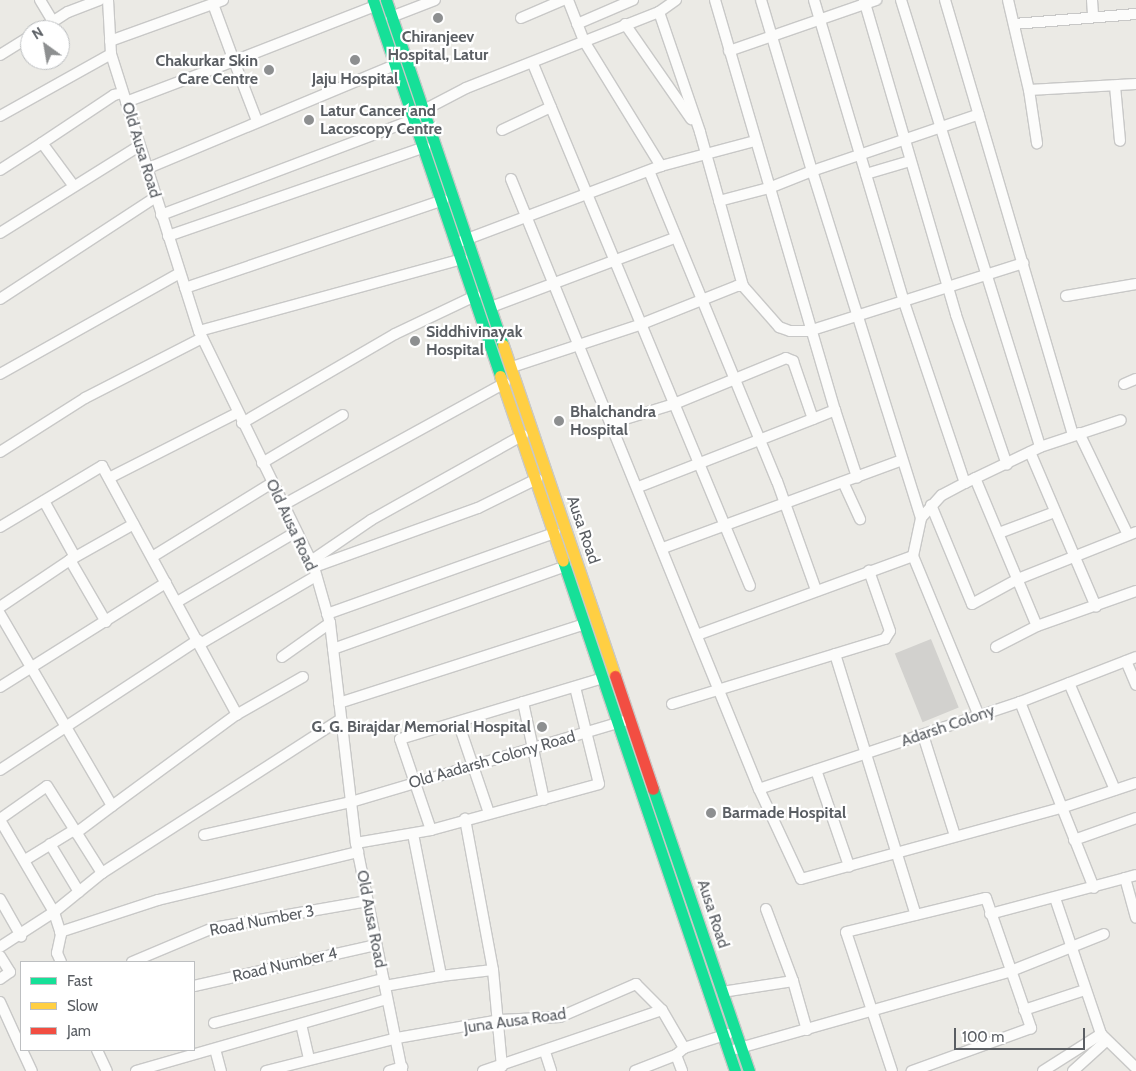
<!DOCTYPE html>
<style>
body{margin:0}
#map{position:relative;width:1136px;height:1071px;overflow:hidden;background:#ebeae5;font-family:Cabin,sans-serif}
div>[style]{position:absolute}
[style*='--x']{left:calc(var(--x)*1px);top:calc(var(--y)*1px);width:calc(var(--w)*1px);rotate:calc(var(--a)*1deg)}
.building>*{inset:0;background:#d2d1ce;transform-origin:0 0}
.roads{filter:drop-shadow(1px 0 #c8c8c7) drop-shadow(-1px 0 #c8c8c7) drop-shadow(0 1px #c8c8c7) drop-shadow(0 -1px #c8c8c7)}
.street>*{height:10px;margin:-5px;padding:0 5px;transform-origin:5px;border-radius:5px;background:#fcfcfb}
.fast>*{height:11px;margin:-5.5px;padding:0 5.5px;transform-origin:5.5px;border-radius:5.5px;background:#16e098}
.slow>*{height:11px;margin:-5.5px;padding:0 5.5px;transform-origin:5.5px;border-radius:5.5px;background:#ffcf43}
.jam>*{height:11px;margin:-5.5px;padding:0 5.5px;transform-origin:5.5px;border-radius:5.5px;background:#f24e42}
.dots>*{width:14px;height:14px;translate:-50% -50%;box-sizing:border-box;border:2px solid #fff;border-radius:50%}
span{translate:-50% -50%;white-space:nowrap;text-align:center;line-height:1.15;-webkit-text-stroke:4.5px #fff;paint-order:stroke}
.poi-label{font-size:16px;color:#5a5e63;font-weight:700}
.right{translate:-100% -50%;text-align:right}
.left{translate:0 -50%;text-align:left}
.street-label{font-size:16px;color:#5a5e63}
.legend{position:absolute;left:20px;top:961px;width:175px;height:90px;box-sizing:border-box;background:#fff;border:1px solid #bdbfc1;margin:0;padding:6px 9px;list-style:none;font-size:15px;color:#5a5e63}
.legend li{display:flex;align-items:center;gap:10px;height:25px}
.legend b{width:25px;border:1px solid #bdbfc1}
.north{position:absolute;left:20px;top:20px;width:50px;height:50px;box-sizing:border-box;background:#fff;border:1px solid #bdbfc1;border-radius:50%;rotate:328deg;font-size:14px;font-weight:700;line-height:20px;text-align:center;color:#5a5e63}
.north::after{content:'';display:block;margin:auto;width:18px;height:22px;background:#8d8f90;clip-path:polygon(50% 0,100% 100%,50% 72%,0 100%)}
.scale{position:absolute;left:954px;top:1028px;width:131px;height:22px;box-sizing:border-box;border:2px solid #5a5e63;border-top:0;padding-left:6px;font-size:15px;line-height:18px;white-space:nowrap;color:#5a5e63;-webkit-text-stroke:4px #fff;paint-order:stroke}
</style>
<div id="map">
<div class="building">
<div style="left:931px;top:639px;width:74px;height:39px;rotate:68deg"></div>
</div>
<div class="roads">
<div class="street">
<div style="--x:40;--y:0;--w:26;--a:59"></div>
<div style="--x:108;--y:0;--w:54;--a:86.8"></div>
<div style="--x:111;--y:54;--w:291;--a:72.4"></div>
<div style="--x:199;--y:331;--w:263;--a:64"></div>
<div style="--x:314;--y:567;--w:58;--a:74.1"></div>
<div style="--x:330;--y:623;--w:222;--a:83.3"></div>
<div style="--x:356;--y:843;--w:233;--a:78.6"></div>
<div style="--x:223;--y:0;--w:11;--a:158"></div>
<div style="--x:213;--y:4;--w:61;--a:69.8"></div>
<div style="--x:234;--y:61;--w:151;--a:-21.3"></div>
<div style="--x:568;--y:0;--w:44;--a:68.7"></div>
<div style="--x:584;--y:41;--w:147;--a:58.4"></div>
<div style="--x:676;--y:0;--w:21;--a:145"></div>
<div style="--x:659;--y:12;--w:127;--a:71.1"></div>
<div style="--x:700;--y:132;--w:160;--a:74.4"></div>
<div style="--x:715;--y:0;--w:427;--a:73.7"></div>
<div style="--x:814;--y:0;--w:315;--a:73.4"></div>
<div style="--x:904;--y:302;--w:191;--a:71.4"></div>
<div style="--x:864;--y:0;--w:328;--a:73.7"></div>
<div style="--x:956;--y:315;--w:158;--a:71.2"></div>
<div style="--x:901;--y:0;--w:468;--a:72.7"></div>
<div style="--x:945;--y:0;--w:452;--a:73.6"></div>
<div style="--x:1008;--y:0;--w:92;--a:76.9"></div>
<div style="--x:1029;--y:90;--w:54;--a:81.4"></div>
<div style="--x:1092;--y:0;--w:14;--a:86"></div>
<div style="--x:391;--y:17;--w:47;--a:-21.1"></div>
<div style="--x:521;--y:18;--w:46;--a:-23.2"></div>
<div style="--x:577;--y:24;--w:61;--a:-23.2"></div>
<div style="--x:625;--y:24;--w:116;--a:55.2"></div>
<div style="--x:1014;--y:24;--w:122;--a:-4.7"></div>
<div style="--x:40;--y:30;--w:33;--a:-33"></div>
<div style="--x:68;--y:12;--w:34;--a:-21"></div>
<div style="--x:110;--y:41;--w:109;--a:-19.8"></div>
<div style="--x:729;--y:51;--w:156;--a:-19.1"></div>
<div style="--x:0;--y:55;--w:36;--a:-32"></div>
<div style="--x:533;--y:64;--w:565;--a:67.43"></div>
<div style="--x:1115;--y:86;--w:55;--a:84.8"></div>
<div style="--x:1029;--y:90;--w:107;--a:-3.2"></div>
<div style="--x:126;--y:102;--w:116;--a:-20.8"></div>
<div style="--x:234;--y:61;--w:64;--a:69"></div>
<div style="--x:424;--y:110;--w:47;--a:-27.6"></div>
<div style="--x:466;--y:88;--w:207;--a:-21.5"></div>
<div style="--x:0;--y:116;--w:127;--a:-29.2"></div>
<div style="--x:502;--y:130;--w:54;--a:-25.1"></div>
<div style="--x:146;--y:169;--w:270;--a:-22.7"></div>
<div style="--x:0;--y:170;--w:50;--a:-32.7"></div>
<div style="--x:649;--y:171;--w:335;--a:67.6"></div>
<div style="--x:777;--y:481;--w:116;--a:70.3"></div>
<div style="--x:866;--y:174;--w:46;--a:-16.5"></div>
<div style="--x:511;--y:179;--w:658;--a:67.88"></div>
<div style="--x:759;--y:789;--w:99;--a:65"></div>
<div style="--x:801;--y:879;--w:270;--a:-15.3"></div>
<div style="--x:1061;--y:808;--w:79;--a:-18.4"></div>
<div style="--x:73;--y:185;--w:52;--a:-126.4"></div>
<div style="--x:42;--y:143;--w:87;--a:-33.7"></div>
<div style="--x:114;--y:95;--w:9;--a:-13"></div>
<div style="--x:719;--y:201;--w:52;--a:-14.6"></div>
<div style="--x:769;--y:188;--w:46;--a:-21.6"></div>
<div style="--x:812;--y:171;--w:178;--a:-106.6"></div>
<div style="--x:161;--y:215;--w:272;--a:-20.7"></div>
<div style="--x:0;--y:233;--w:164;--a:-32"></div>
<div style="--x:168;--y:236;--w:272;--a:-19.1"></div>
<div style="--x:462;--y:241;--w:213;--a:-20.7"></div>
<div style="--x:661;--y:166;--w:97;--a:-14.9"></div>
<div style="--x:185;--y:288;--w:273;--a:-18.8"></div>
<div style="--x:1066;--y:296;--w:71;--a:-9.7"></div>
<div style="--x:0;--y:299;--w:186;--a:-33.2"></div>
<div style="--x:491;--y:307;--w:197;--a:-20.6"></div>
<div style="--x:199;--y:331;--w:273;--a:-15.3"></div>
<div style="--x:512;--y:367;--w:134;--a:-18.3"></div>
<div style="--x:639;--y:325;--w:105;--a:-21.7"></div>
<div style="--x:737;--y:286;--w:6;--a:0"></div>
<div style="--x:743;--y:286;--w:55;--a:48.7"></div>
<div style="--x:779;--y:327;--w:12;--a:20"></div>
<div style="--x:790;--y:331;--w:19;--a:0"></div>
<div style="--x:809;--y:331;--w:225;--a:-17.6"></div>
<div style="--x:0;--y:374;--w:206;--a:-29.3"></div>
<div style="--x:1124;--y:384;--w:13;--a:-23"></div>
<div style="--x:813;--y:419;--w:24;--a:-22"></div>
<div style="--x:835;--y:410;--w:71;--a:71.8"></div>
<div style="--x:242;--y:423;--w:177;--a:-30.2"></div>
<div style="--x:395;--y:334;--w:89;--a:-25.4"></div>
<div style="--x:612;--y:423;--w:65;--a:-17"></div>
<div style="--x:674;--y:404;--w:121;--a:-22.3"></div>
<div style="--x:786;--y:358;--w:8;--a:23"></div>
<div style="--x:793;--y:361;--w:61;--a:71"></div>
<div style="--x:813;--y:419;--w:187;--a:158.7"></div>
<div style="--x:1079;--y:433;--w:113;--a:64.3"></div>
<div style="--x:0;--y:452;--w:101;--a:-32.4"></div>
<div style="--x:85;--y:398;--w:131;--a:-27.1"></div>
<div style="--x:1030;--y:452;--w:168;--a:66.9"></div>
<div style="--x:262;--y:463;--w:94;--a:-30.7"></div>
<div style="--x:109;--y:478;--w:144;--a:-26.9"></div>
<div style="--x:975;--y:478;--w:160;--a:67.3"></div>
<div style="--x:843;--y:482;--w:41;--a:65.3"></div>
<div style="--x:44;--y:501;--w:64;--a:61"></div>
<div style="--x:283;--y:505;--w:253;--a:-28.8"></div>
<div style="--x:931;--y:505;--w:107;--a:67.5"></div>
<div style="--x:972;--y:604;--w:52;--a:-28.5"></div>
<div style="--x:1018;--y:579;--w:127;--a:-21.7"></div>
<div style="--x:921;--y:518;--w:364;--a:-107.4"></div>
<div style="--x:812;--y:171;--w:176;--a:-18.8"></div>
<div style="--x:0;--y:527;--w:119;--a:-30.9"></div>
<div style="--x:102;--y:466;--w:283;--a:61.5"></div>
<div style="--x:999;--y:533;--w:60;--a:-20.6"></div>
<div style="--x:663;--y:548;--w:252;--a:-20.2"></div>
<div style="--x:152;--y:557;--w:141;--a:-31.7"></div>
<div style="--x:311;--y:561;--w:73;--a:-34.3"></div>
<div style="--x:371;--y:520;--w:174;--a:-29.2"></div>
<div style="--x:314;--y:567;--w:174;--a:-19.8"></div>
<div style="--x:478;--y:508;--w:66;--a:-26.2"></div>
<div style="--x:177;--y:602;--w:138;--a:-30.5"></div>
<div style="--x:0;--y:607;--w:84;--a:-33.9"></div>
<div style="--x:0;--y:614;--w:222;--a:59.7"></div>
<div style="--x:112;--y:806;--w:45;--a:143.1"></div>
<div style="--x:327;--y:614;--w:242;--a:-19.6"></div>
<div style="--x:106;--y:622;--w:72;--a:-120.1"></div>
<div style="--x:70;--y:560;--w:73;--a:-29.4"></div>
<div style="--x:697;--y:635;--w:230;--a:-20.1"></div>
<div style="--x:200;--y:644;--w:134;--a:-30.4"></div>
<div style="--x:996;--y:647;--w:46;--a:-27.1"></div>
<div style="--x:1037;--y:626;--w:105;--a:-19.5"></div>
<div style="--x:333;--y:649;--w:247;--a:-19.6"></div>
<div style="--x:835;--y:654;--w:273;--a:72.8"></div>
<div style="--x:282;--y:657;--w:59;--a:-35.3"></div>
<div style="--x:1126;--y:661;--w:26;--a:67"></div>
<div style="--x:1069;--y:683;--w:116;--a:66.7"></div>
<div style="--x:0;--y:687;--w:196;--a:-32.1"></div>
<div style="--x:523;--y:702;--w:100;--a:77.9"></div>
<div style="--x:1020;--y:702;--w:200;--a:68.3"></div>
<div style="--x:339;--y:703;--w:258;--a:-17.8"></div>
<div style="--x:672;--y:704;--w:223;--a:-17"></div>
<div style="--x:885;--y:639;--w:9;--a:-58"></div>
<div style="--x:890;--y:631;--w:64;--a:-109.3"></div>
<div style="--x:979;--y:716;--w:173;--a:-112.4"></div>
<div style="--x:913;--y:556;--w:39;--a:-78"></div>
<div style="--x:921;--y:518;--w:31;--a:-48"></div>
<div style="--x:942;--y:495;--w:26;--a:-28"></div>
<div style="--x:965;--y:483;--w:83;--a:-25.6"></div>
<div style="--x:1040;--y:447;--w:85;--a:-18.4"></div>
<div style="--x:458;--y:722;--w:96;--a:71.2"></div>
<div style="--x:923;--y:735;--w:106;--a:72.4"></div>
<div style="--x:0;--y:770;--w:237;--a:-33.3"></div>
<div style="--x:816;--y:770;--w:102;--a:71"></div>
<div style="--x:759;--y:789;--w:275;--a:-18.4"></div>
<div style="--x:1020;--y:702;--w:124;--a:-21.2"></div>
<div style="--x:112;--y:806;--w:154;--a:-36.3"></div>
<div style="--x:236;--y:715;--w:77;--a:-29.6"></div>
<div style="--x:0;--y:819;--w:57;--a:-35.1"></div>
<div style="--x:47;--y:786;--w:103;--a:57.7"></div>
<div style="--x:102;--y:873;--w:284;--a:-32.8"></div>
<div style="--x:0;--y:820;--w:107;--a:59.6"></div>
<div style="--x:54;--y:912;--w:64;--a:147.1"></div>
<div style="--x:431;--y:830;--w:96;--a:-108.8"></div>
<div style="--x:400;--y:739;--w:212;--a:-16.7"></div>
<div style="--x:413;--y:834;--w:145;--a:78.8"></div>
<div style="--x:441;--y:976;--w:52;--a:-6.6"></div>
<div style="--x:493;--y:970;--w:154;--a:-100.5"></div>
<div style="--x:204;--y:835;--w:151;--a:-12.7"></div>
<div style="--x:351;--y:802;--w:285;--a:-16.5"></div>
<div style="--x:1074;--y:840;--w:66;--a:-19.5"></div>
<div style="--x:356;--y:843;--w:76;--a:-9.8"></div>
<div style="--x:431;--y:830;--w:174;--a:-15.3"></div>
<div style="--x:599;--y:784;--w:100;--a:-103.9"></div>
<div style="--x:50;--y:844;--w:56;--a:58.9"></div>
<div style="--x:25;--y:860;--w:57;--a:-31.5"></div>
<div style="--x:1125;--y:878;--w:11;--a:-15"></div>
<div style="--x:1055;--y:898;--w:144;--a:71.3"></div>
<div style="--x:1101;--y:1034;--w:49;--a:44.2"></div>
<div style="--x:0;--y:899;--w:43;--a:60.4"></div>
<div style="--x:766;--y:909;--w:77;--a:69.4"></div>
<div style="--x:990;--y:914;--w:140;--a:-14.9"></div>
<div style="--x:1125;--y:878;--w:41;--a:74.6"></div>
<div style="--x:60;--y:932;--w:103;--a:-18.1"></div>
<div style="--x:158;--y:900;--w:206;--a:-13.5"></div>
<div style="--x:0;--y:956;--w:19;--a:58"></div>
<div style="--x:10;--y:972;--w:12;--a:145"></div>
<div style="--x:61;--y:962;--w:10;--a:-114"></div>
<div style="--x:57;--y:953;--w:19;--a:-78"></div>
<div style="--x:61;--y:934;--w:23;--a:-108"></div>
<div style="--x:54;--y:912;--w:62;--a:-39.1"></div>
<div style="--x:132;--y:962;--w:88;--a:-22.8"></div>
<div style="--x:213;--y:928;--w:157;--a:-9.9"></div>
<div style="--x:493;--y:970;--w:97;--a:84.7"></div>
<div style="--x:194;--y:986;--w:187;--a:-12.7"></div>
<div style="--x:385;--y:986;--w:57;--a:-10.1"></div>
<div style="--x:722;--y:992;--w:72;--a:-8.8"></div>
<div style="--x:793;--y:981;--w:51;--a:74.1"></div>
<div style="--x:0;--y:1002;--w:51;--a:65.5"></div>
<div style="--x:1024;--y:1010;--w:64;--a:-18.2"></div>
<div style="--x:214;--y:1023;--w:175;--a:-14.6"></div>
<div style="--x:301;--y:1024;--w:36;--a:77"></div>
<div style="--x:215;--y:1049;--w:23;--a:75"></div>
<div style="--x:736;--y:1049;--w:286;--a:-15.8"></div>
<div style="--x:1011;--y:971;--w:100;--a:-21.7"></div>
<div style="--x:22;--y:1050;--w:23;--a:65"></div>
<div style="--x:97;--y:1050;--w:23;--a:65"></div>
<div style="--x:545;--y:1052;--w:20;--a:72"></div>
<div style="--x:676;--y:1055;--w:17;--a:69"></div>
<div style="--x:136;--y:1071;--w:261;--a:-16"></div>
<div style="--x:266;--y:1071;--w:135;--a:-14.1"></div>
<div style="--x:397;--y:1038;--w:105;--a:-9.9"></div>
<div style="--x:500;--y:1020;--w:60;--a:-2.9"></div>
<div style="--x:560;--y:1017;--w:83;--a:-23.5"></div>
<div style="--x:636;--y:984;--w:37;--a:45"></div>
<div style="--x:662;--y:1010;--w:44;--a:59.9"></div>
<div style="--x:389;--y:1071;--w:14;--a:-17"></div>
<div style="--x:483;--y:1071;--w:189;--a:-18.8"></div>
<div style="--x:635;--y:1071;--w:44;--a:-21.3"></div>
<div style="--x:676;--y:1055;--w:11;--a:-41"></div>
<div style="--x:684;--y:1048;--w:46;--a:-17.7"></div>
<div style="--x:892;--y:1071;--w:146;--a:-108.3"></div>
<div style="--x:846;--y:932;--w:144;--a:-13.7"></div>
<div style="--x:986;--y:898;--w:138;--a:70.9"></div>
<div style="--x:1031;--y:1028;--w:127;--a:160.1"></div>
<div style="--x:1043;--y:1071;--w:69;--a:-32.5"></div>
<div style="--x:1073;--y:1071;--w:45;--a:-42.3"></div>
</div>
<div class="fast">
<div style="--x:373;--y:0;--w:397;--a:71.3"></div>
<div style="--x:386;--y:0;--w:364;--a:71.3"></div>
<div style="--x:563;--y:561;--w:538;--a:71.36"></div>
<div style="--x:653;--y:789;--w:298;--a:71.2"></div>
</div>
<div class="slow">
<div style="--x:503;--y:345;--w:349;--a:71.3"></div>
<div style="--x:500;--y:376;--w:195;--a:71.2"></div>
</div>
<div class="jam">
<div style="--x:615;--y:676;--w:119;--a:71.4"></div>
</div>
</div>
<div class="dots">
<div style="left:438px;top:18px;background:#8d8f90"></div>
<div style="left:355px;top:60px;background:#8d8f90"></div>
<div style="left:269px;top:70px;background:#8d8f90"></div>
<div style="left:309px;top:120px;background:#8d8f90"></div>
<div style="left:415px;top:341px;background:#8d8f90"></div>
<div style="left:559px;top:421px;background:#8d8f90"></div>
<div style="left:542px;top:727px;background:#8d8f90"></div>
<div style="left:711px;top:813px;background:#8d8f90"></div>
</div>
<div class="poi-label">
<span style="left:438px;top:46px">Chiranjeev<br>Hospital, Latur</span>
<span class="right" style="left:258px;top:70px">Chakurkar Skin<br>Care Centre</span>
<span style="left:355px;top:79px">Jaju Hospital</span>
<span class="left" style="left:320px;top:120px">Latur Cancer and<br>Lacoscopy Centre</span>
<span class="left" style="left:426px;top:341px">Siddhivinayak<br>Hospital</span>
<span class="left" style="left:570px;top:421px">Bhalchandra<br>Hospital</span>
<span class="right" style="left:531px;top:727px">G. G. Birajdar Memorial Hospital</span>
<span class="left" style="left:722px;top:813px">Barmade Hospital</span>
</div>
<div class="street-label">
<span style="left:141px;top:150px;rotate:73deg">Old Ausa Road</span>
<span style="left:291px;top:525px;rotate:65deg">Old Ausa Road</span>
<span style="left:583px;top:530px;rotate:71deg">Ausa Road</span>
<span style="left:948px;top:726px;rotate:-19deg">Adarsh Colony</span>
<span style="left:492px;top:760px;rotate:-16deg">Old Aadarsh Colony Road</span>
<span style="left:713px;top:914px;rotate:72deg">Ausa Road</span>
<span style="left:371px;top:919px;rotate:79deg">Old Ausa Road</span>
<span style="left:262px;top:921px;rotate:-11deg">Road Number 3</span>
<span style="left:285px;top:965px;rotate:-13deg">Road Number 4</span>
<span style="left:515px;top:1021px;rotate:-8deg">Juna Ausa Road</span>
</div>
<ul class="legend">
<li><b style="height:6px;background:#16e098"></b>Fast</li>
<li><b style="height:6px;background:#ffcf43"></b>Slow</li>
<li><b style="height:6px;background:#f24e42"></b>Jam</li>
</ul>
<div class="north">N</div>
<div class="scale">100 m</div>
</div>
